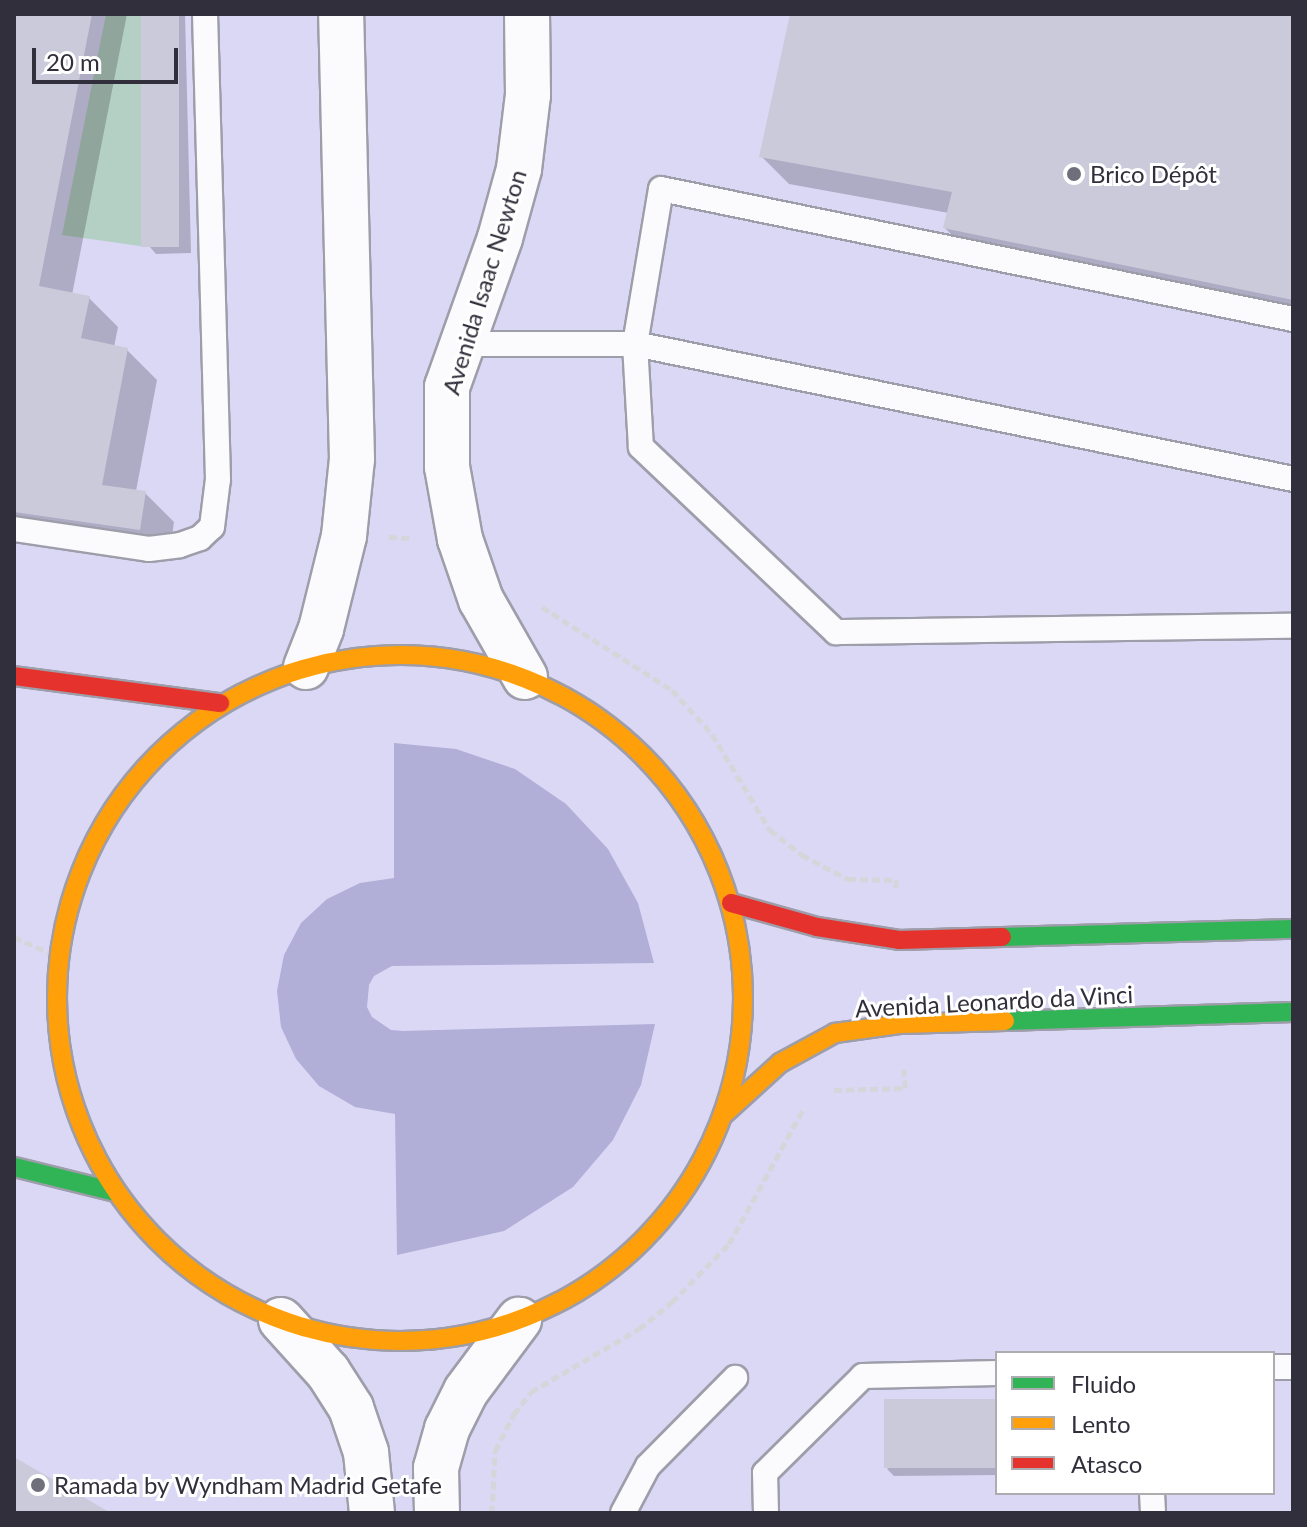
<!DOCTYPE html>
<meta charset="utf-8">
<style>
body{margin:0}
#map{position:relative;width:1307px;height:1527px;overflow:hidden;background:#e3e2f3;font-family:Lato,sans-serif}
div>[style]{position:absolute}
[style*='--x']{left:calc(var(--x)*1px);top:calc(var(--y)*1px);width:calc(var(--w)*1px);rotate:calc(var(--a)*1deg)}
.built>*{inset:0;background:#dad8f5}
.green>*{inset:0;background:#b4cfc3}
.water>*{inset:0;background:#b1aed8}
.shadow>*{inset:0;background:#0003}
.building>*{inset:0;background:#cbcadb;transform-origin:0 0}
.path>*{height:5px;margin-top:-2.5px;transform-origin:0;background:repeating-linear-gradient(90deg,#d5d5da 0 8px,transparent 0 12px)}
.roads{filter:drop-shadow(2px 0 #9e9daa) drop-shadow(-2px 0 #9e9daa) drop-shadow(0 2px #9e9daa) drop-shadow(0 -2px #9e9daa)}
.lane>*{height:24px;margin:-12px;padding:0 12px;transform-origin:12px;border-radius:12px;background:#fbfbfd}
.street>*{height:44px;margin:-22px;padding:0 22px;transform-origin:22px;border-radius:22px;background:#fbfbfd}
.fast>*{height:18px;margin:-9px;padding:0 9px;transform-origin:9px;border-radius:9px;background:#30b455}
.slow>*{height:18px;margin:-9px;padding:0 9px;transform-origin:9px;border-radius:9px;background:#ff9f0a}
.slow>.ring{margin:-9px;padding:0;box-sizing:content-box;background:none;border:18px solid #ff9f0a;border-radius:50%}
.jam>*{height:18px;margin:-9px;padding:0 9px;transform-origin:9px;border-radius:9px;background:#e5322d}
.dots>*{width:22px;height:22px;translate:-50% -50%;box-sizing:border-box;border:4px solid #fff;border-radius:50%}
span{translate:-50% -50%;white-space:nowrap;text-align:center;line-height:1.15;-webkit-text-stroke:6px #fff;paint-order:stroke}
.poi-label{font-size:24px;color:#302f3b}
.left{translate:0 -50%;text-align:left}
.street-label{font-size:24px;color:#302f3b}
.frame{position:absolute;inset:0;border:16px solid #302f3b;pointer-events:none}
.legend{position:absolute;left:995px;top:1351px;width:280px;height:144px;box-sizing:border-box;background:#fff;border:2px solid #acacb1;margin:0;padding:10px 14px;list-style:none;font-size:24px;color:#302f3b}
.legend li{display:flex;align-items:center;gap:16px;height:40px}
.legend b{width:40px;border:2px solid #acacb1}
.scale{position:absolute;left:32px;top:48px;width:146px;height:36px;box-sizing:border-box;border:4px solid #302f3b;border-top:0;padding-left:10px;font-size:24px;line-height:28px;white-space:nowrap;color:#302f3b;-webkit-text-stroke:6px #fff;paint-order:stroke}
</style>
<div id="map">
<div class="built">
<div style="clip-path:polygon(evenodd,14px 14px,1293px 14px,1293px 1513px,14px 1513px,14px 14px,997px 1353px,1273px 1353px,1273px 1493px,997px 1493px,997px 1353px)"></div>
</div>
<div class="green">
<div style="clip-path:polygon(106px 14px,141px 14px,147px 247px,62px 235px)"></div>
</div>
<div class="water">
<div style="clip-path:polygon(394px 743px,456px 749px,515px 769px,566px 804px,608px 849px,638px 903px,654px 963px,392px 966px,374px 976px,369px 985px,367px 1007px,372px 1017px,391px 1030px,403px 1031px,655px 1024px,641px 1085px,613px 1140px,573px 1187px,504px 1231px,397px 1255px,395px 1114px,355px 1107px,319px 1086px,296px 1059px,281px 1027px,277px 991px,284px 955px,301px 923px,327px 899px,360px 883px,394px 878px)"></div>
</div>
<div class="shadow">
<div style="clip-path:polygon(14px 14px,127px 14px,72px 295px,89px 298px,118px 327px,114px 347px,127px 350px,157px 380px,136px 491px,145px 493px,174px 522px,169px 558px,14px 537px)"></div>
<div style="clip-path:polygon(143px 14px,185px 14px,191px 253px,156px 254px,149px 246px)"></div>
<div style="clip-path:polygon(792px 14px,1293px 14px,1293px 321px,973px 256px,945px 228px,949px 213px,789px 184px,761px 156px)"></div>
<div style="clip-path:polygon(997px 1401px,997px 1475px,894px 1476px,887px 1469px)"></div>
</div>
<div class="building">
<div style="clip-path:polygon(14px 14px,92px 14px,39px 286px,90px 296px,81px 338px,128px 348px,102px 485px,146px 491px,140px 530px,14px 512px)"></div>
<div style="left:141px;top:14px;width:38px;height:233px"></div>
<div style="clip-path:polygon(790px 14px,1293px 14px,1293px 300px,943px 228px,952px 192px,759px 157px)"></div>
<div style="left:997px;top:1399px;width:69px;height:113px;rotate:90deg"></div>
<div style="clip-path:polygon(14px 1457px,111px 1513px,14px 1513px)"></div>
</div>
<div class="path">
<div style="--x:389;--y:537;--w:22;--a:3"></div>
<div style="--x:542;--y:607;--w:154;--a:32.6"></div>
<div style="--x:672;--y:690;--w:59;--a:47.7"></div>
<div style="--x:712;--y:734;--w:112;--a:58.9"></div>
<div style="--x:770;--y:830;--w:41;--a:38"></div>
<div style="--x:802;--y:855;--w:52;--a:27.6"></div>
<div style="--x:848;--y:879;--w:48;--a:1.2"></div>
<div style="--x:896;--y:880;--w:12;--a:90"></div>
<div style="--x:14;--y:937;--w:49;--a:24"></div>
<div style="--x:834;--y:1090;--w:71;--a:-1.6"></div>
<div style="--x:905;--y:1088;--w:19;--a:-93"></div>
<div style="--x:492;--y:1513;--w:62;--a:-87.2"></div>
<div style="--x:495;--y:1451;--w:42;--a:-62.8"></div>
<div style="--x:514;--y:1414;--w:28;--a:-52"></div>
<div style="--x:531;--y:1392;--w:125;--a:-30.3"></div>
<div style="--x:639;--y:1329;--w:43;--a:-39.3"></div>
<div style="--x:672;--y:1302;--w:81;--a:-45.5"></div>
<div style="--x:729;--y:1244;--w:153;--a:-61.1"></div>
</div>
<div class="roads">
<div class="lane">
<div style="--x:1293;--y:319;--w:645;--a:-168.38"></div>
<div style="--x:661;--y:189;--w:157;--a:99.5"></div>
<div style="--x:635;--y:344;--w:103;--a:86.7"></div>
<div style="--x:641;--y:447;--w:269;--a:43.5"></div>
<div style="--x:836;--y:632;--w:457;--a:-0.8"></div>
<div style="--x:462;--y:344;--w:173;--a:0"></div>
<div style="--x:635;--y:344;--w:672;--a:11.59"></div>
<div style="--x:14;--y:529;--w:136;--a:8.4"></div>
<div style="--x:149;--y:549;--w:31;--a:-7"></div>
<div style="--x:180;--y:545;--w:21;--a:-19"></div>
<div style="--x:200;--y:538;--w:16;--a:-43"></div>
<div style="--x:212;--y:527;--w:48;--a:-82.9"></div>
<div style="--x:218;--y:479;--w:465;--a:-91.6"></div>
<div style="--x:1273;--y:1367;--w:20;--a:0"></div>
<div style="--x:1152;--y:1493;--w:20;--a:87"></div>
<div style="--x:623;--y:1513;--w:53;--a:-62"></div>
<div style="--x:648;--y:1466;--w:124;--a:-45.3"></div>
<div style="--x:766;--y:1513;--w:40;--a:-91.4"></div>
<div style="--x:765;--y:1473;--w:138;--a:-44.7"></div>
<div style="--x:863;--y:1376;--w:134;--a:-1.3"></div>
</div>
<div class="street">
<div style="--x:306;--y:667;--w:41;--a:-68.5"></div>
<div style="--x:321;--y:629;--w:96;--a:-76.1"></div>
<div style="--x:344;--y:536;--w:77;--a:-84.1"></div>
<div style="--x:352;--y:459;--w:445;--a:-91.4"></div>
<div style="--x:525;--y:677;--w:89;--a:-119.7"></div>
<div style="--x:481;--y:600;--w:65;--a:-109"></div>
<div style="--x:460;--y:539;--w:73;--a:-100.2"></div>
<div style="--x:447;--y:467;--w:80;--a:-90"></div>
<div style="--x:447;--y:387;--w:158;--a:-70.4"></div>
<div style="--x:500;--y:238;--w:72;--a:-74.6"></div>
<div style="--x:519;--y:169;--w:75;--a:-83.1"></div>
<div style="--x:528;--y:95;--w:81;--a:-90.7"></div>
<div style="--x:281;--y:1320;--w:70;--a:47.9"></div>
<div style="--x:328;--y:1372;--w:43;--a:57.4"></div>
<div style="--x:351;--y:1408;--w:46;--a:71.2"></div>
<div style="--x:366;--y:1452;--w:61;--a:84.4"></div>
<div style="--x:437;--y:1513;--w:45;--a:-91.3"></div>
<div style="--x:436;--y:1468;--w:41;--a:-74.2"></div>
<div style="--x:447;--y:1429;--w:42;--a:-63.4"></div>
<div style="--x:466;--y:1391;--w:89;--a:-53.3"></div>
</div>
<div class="fast">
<div style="--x:1002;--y:937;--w:291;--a:-1.6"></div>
<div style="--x:1005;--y:1021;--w:288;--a:-1.8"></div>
<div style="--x:14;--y:1167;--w:105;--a:13.8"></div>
</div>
<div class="slow">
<div class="ring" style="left:57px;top:655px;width:668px;height:668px"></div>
<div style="--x:724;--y:1114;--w:76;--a:-42.3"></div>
<div style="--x:780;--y:1063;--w:63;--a:-28.6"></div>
<div style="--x:835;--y:1033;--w:67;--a:-7.8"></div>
<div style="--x:901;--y:1024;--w:104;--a:-1.7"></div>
</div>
<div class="jam">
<div style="--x:14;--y:676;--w:208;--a:7.5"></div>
<div style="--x:731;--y:903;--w:89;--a:15.6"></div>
<div style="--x:817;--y:927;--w:83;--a:9"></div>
<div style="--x:899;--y:940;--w:103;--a:-1.7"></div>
</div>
</div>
<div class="dots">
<div style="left:1074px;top:174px;background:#6f6e7b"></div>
<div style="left:38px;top:1485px;background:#6f6e7b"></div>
</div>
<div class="poi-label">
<span class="left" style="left:1090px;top:174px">Brico Dépôt</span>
<span class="left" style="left:54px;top:1485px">Ramada by Wyndham Madrid Getafe</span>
</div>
<div class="street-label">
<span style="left:484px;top:282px;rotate:-73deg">Avenida Isaac Newton</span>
<span style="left:994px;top:1001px;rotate:-3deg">Avenida Leonardo da Vinci</span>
</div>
<div class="frame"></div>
<ul class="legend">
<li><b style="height:10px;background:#30b455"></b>Fluido</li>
<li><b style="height:10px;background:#ff9f0a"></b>Lento</li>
<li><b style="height:10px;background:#e5322d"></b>Atasco</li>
</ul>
<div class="scale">20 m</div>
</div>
